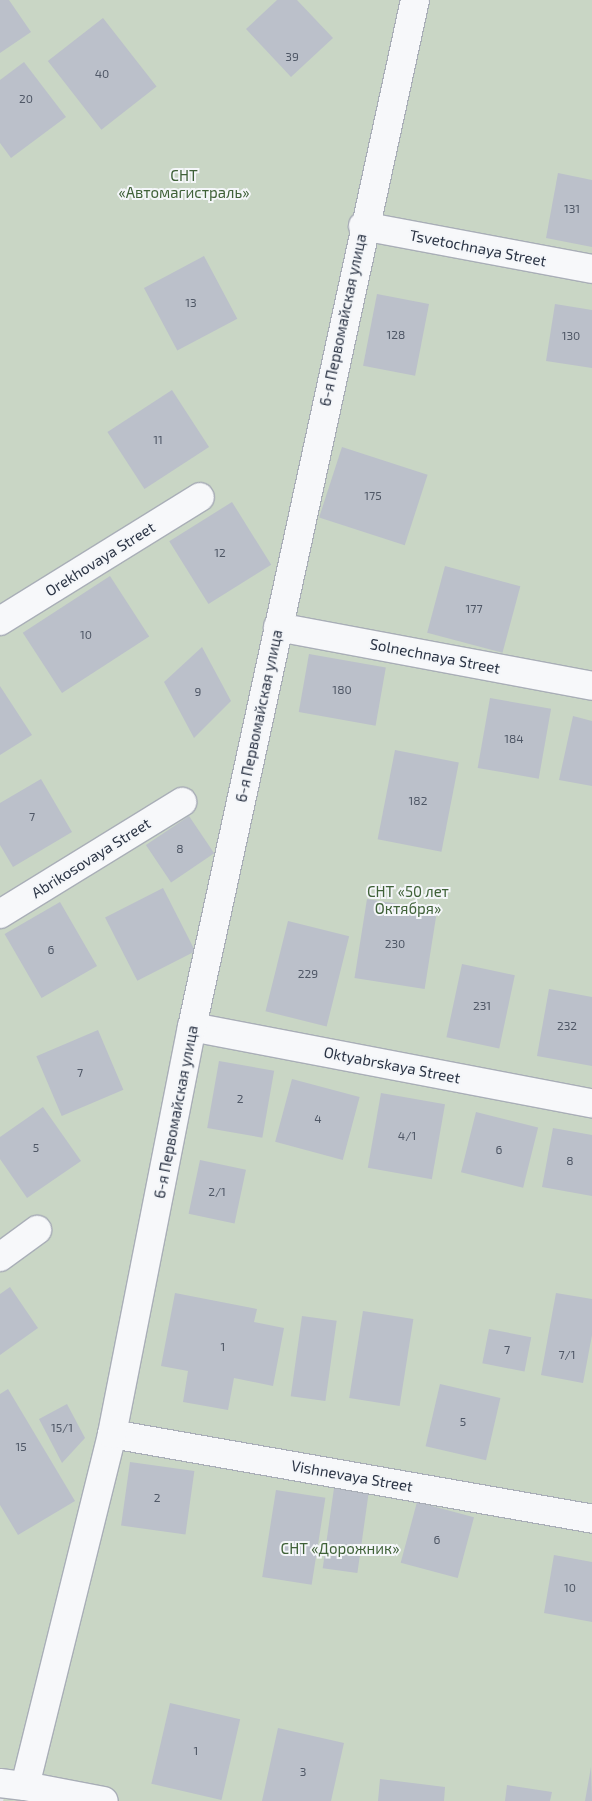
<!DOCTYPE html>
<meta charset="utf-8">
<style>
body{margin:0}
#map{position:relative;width:592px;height:1801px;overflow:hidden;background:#e4e7ec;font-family:"Exo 2",sans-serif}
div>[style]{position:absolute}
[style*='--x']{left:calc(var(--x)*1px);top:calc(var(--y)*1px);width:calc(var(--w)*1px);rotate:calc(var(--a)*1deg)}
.green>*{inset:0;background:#c9d6c5}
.building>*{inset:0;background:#bbc0ca;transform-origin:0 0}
.roads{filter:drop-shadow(1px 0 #a9aeb7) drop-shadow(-1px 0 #a9aeb7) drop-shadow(0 1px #a9aeb7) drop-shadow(0 -1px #a9aeb7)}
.minor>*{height:28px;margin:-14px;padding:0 14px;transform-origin:14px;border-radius:14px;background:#f7f8fa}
span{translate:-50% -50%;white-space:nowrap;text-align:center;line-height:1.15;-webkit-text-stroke:4px #f4f6f9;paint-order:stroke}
.number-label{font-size:12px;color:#4f5766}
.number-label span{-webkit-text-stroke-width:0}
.park-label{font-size:15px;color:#3f6138}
.street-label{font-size:15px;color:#2b3445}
</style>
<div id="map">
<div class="green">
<div style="clip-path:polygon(0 0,592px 0,592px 1801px,3px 1801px,8px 1786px,0 1773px)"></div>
</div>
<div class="building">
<div style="clip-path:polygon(0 0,9px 0,31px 32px,0 53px)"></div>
<div style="clip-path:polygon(277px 0,297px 0,333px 38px,291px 77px,246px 29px)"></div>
<div style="left:103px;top:18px;width:87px;height:70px;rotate:52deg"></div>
<div style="clip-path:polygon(24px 62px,66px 117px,11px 158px,0 143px,0 80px)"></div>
<div style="clip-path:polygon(558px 173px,592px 180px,592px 247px,546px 238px)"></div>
<div style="left:204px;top:256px;width:71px;height:68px;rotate:62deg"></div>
<div style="left:377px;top:294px;width:53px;height:73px;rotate:11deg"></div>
<div style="clip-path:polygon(555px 304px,592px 310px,592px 368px,546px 361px)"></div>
<div style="left:172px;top:390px;width:68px;height:77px;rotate:57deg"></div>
<div style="left:342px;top:447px;width:90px;height:74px;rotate:18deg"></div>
<div style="left:232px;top:502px;width:74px;height:74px;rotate:58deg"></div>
<div style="left:445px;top:566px;width:78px;height:69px;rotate:15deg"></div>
<div style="left:110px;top:576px;width:72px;height:104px;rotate:57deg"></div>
<div style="clip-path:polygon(202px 647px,231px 701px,194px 738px,164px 682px)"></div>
<div style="left:309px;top:654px;width:78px;height:59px;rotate:10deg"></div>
<div style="clip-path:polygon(0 686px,32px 735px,0 755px)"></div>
<div style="left:490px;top:698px;width:62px;height:71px;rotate:10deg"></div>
<div style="clip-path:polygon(573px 716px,592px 721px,592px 786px,559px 780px)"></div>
<div style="left:395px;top:750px;width:65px;height:91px;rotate:11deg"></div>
<div style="clip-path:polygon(41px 779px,72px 832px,13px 867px,0 845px,0 803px)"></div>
<div style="left:189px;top:816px;width:45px;height:52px;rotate:56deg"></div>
<div style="left:163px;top:888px;width:71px;height:65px;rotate:63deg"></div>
<div style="left:367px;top:899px;width:71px;height:80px;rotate:9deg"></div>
<div style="left:60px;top:902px;width:74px;height:64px;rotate:60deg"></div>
<div style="left:288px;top:921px;width:63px;height:93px;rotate:14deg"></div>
<div style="left:462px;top:964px;width:54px;height:75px;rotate:12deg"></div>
<div style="clip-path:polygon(549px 989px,592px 997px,592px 1066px,537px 1056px)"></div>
<div style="left:98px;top:1030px;width:65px;height:67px;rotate:67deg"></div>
<div style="left:219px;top:1061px;width:56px;height:68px;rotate:10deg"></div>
<div style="left:292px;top:1079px;width:70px;height:65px;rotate:15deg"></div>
<div style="left:381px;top:1093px;width:65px;height:76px;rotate:10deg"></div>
<div style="clip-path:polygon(43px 1107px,81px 1161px,27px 1198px,0 1159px,0 1137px)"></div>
<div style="left:476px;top:1112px;width:64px;height:62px;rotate:14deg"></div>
<div style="clip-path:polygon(553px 1128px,592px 1135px,592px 1196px,542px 1187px)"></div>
<div style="left:200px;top:1160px;width:47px;height:55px;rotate:12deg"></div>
<div style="clip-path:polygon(10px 1287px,38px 1328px,0 1355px,0 1294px)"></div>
<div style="clip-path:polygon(175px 1293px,257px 1309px,254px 1322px,284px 1328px,273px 1386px,234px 1378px,228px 1410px,183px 1402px,188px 1371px,161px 1366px)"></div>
<div style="clip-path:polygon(556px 1293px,592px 1299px,592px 1335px,583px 1383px,541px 1375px)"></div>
<div style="left:363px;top:1311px;width:51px;height:88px;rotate:9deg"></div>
<div style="left:302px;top:1316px;width:35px;height:81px;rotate:8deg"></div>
<div style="left:489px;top:1329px;width:43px;height:35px;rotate:11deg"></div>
<div style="left:440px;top:1384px;width:62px;height:64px;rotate:13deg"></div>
<div style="clip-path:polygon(8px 1389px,75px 1501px,18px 1535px,0 1505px,0 1394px)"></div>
<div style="clip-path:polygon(67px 1404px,85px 1438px,62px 1463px,39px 1419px)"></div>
<div style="left:130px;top:1462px;width:65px;height:64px;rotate:8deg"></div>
<div style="left:334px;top:1488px;width:35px;height:81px;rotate:8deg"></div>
<div style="left:276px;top:1490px;width:50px;height:88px;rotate:9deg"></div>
<div style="left:417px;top:1502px;width:59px;height:63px;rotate:15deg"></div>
<div style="clip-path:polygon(554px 1555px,592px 1562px,592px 1622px,544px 1613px)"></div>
<div style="left:170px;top:1703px;width:72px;height:83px;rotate:13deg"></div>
<div style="clip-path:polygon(278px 1728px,344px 1743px,331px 1801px,262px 1801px)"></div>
<div style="clip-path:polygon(591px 1767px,592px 1801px,585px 1801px)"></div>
<div style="clip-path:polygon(380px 1779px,445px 1787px,444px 1801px,378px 1801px)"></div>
<div style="clip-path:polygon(507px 1785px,552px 1792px,550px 1801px,505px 1801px)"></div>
</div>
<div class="roads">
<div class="minor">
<div style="--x:363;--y:226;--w:233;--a:10.6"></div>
<div style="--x:0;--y:621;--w:235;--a:-31.8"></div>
<div style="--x:278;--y:627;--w:319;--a:10.6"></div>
<div style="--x:0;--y:914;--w:214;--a:-31.6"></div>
<div style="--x:192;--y:1027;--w:407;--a:10.8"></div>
<div style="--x:0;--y:1257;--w:46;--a:-36.1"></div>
<div style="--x:112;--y:1434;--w:487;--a:10"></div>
<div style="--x:0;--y:1783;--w:25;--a:7"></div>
<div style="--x:25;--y:1786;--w:363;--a:-76.1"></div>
<div style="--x:112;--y:1434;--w:415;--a:-78.9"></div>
<div style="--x:192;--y:1027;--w:1051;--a:-77.75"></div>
<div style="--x:25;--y:1786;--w:80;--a:10.8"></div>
</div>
</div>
<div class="number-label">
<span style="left:292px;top:57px">39</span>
<span style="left:102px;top:74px">40</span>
<span style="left:26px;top:99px">20</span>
<span style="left:572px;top:209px">131</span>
<span style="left:191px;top:303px">13</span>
<span style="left:396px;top:335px">128</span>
<span style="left:571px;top:336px">130</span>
<span style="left:158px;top:440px">11</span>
<span style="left:373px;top:496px">175</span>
<span style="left:220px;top:553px">12</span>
<span style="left:474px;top:609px">177</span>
<span style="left:86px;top:635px">10</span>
<span style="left:342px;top:690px">180</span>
<span style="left:198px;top:692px">9</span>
<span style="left:514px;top:739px">184</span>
<span style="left:418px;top:801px">182</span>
<span style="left:32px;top:817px">7</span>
<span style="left:180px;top:849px">8</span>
<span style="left:395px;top:944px">230</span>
<span style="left:51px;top:950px">6</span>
<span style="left:308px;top:974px">229</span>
<span style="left:482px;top:1006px">231</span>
<span style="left:567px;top:1026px">232</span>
<span style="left:80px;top:1073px">7</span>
<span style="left:240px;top:1099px">2</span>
<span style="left:318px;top:1119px">4</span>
<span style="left:407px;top:1136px">4/1</span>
<span style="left:36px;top:1148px">5</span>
<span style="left:499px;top:1150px">6</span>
<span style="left:570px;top:1161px">8</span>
<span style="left:217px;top:1192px">2/1</span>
<span style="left:223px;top:1347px">1</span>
<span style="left:507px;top:1350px">7</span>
<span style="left:567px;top:1355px">7/1</span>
<span style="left:463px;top:1422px">5</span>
<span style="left:62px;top:1428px">15/1</span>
<span style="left:21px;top:1447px">15</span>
<span style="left:157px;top:1498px">2</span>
<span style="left:437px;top:1540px">6</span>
<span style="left:570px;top:1588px">10</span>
<span style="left:196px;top:1751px">1</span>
<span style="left:303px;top:1772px">3</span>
</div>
<div class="park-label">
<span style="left:184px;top:184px">СНТ<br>«Автомагистраль»</span>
<span style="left:408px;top:900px">СНТ «50 лет<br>Октября»</span>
<span style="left:340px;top:1549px">СНТ «Дорожник»</span>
</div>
<div class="street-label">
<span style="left:478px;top:248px;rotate:11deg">Tsvetochnaya Street</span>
<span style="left:343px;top:320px;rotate:-78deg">6-я Первомайская улица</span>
<span style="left:100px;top:559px;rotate:-32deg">Orekhovaya Street</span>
<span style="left:435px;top:656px;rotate:11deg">Solnechnaya Street</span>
<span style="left:259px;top:716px;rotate:-78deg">6-я Первомайская улица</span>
<span style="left:91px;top:858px;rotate:-32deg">Abrikosovaya Street</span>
<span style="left:392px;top:1065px;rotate:11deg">Oktyabrskaya Street</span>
<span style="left:176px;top:1112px;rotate:-79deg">6-я Первомайская улица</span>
<span style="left:352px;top:1476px;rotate:10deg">Vishnevaya Street</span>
</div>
</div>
